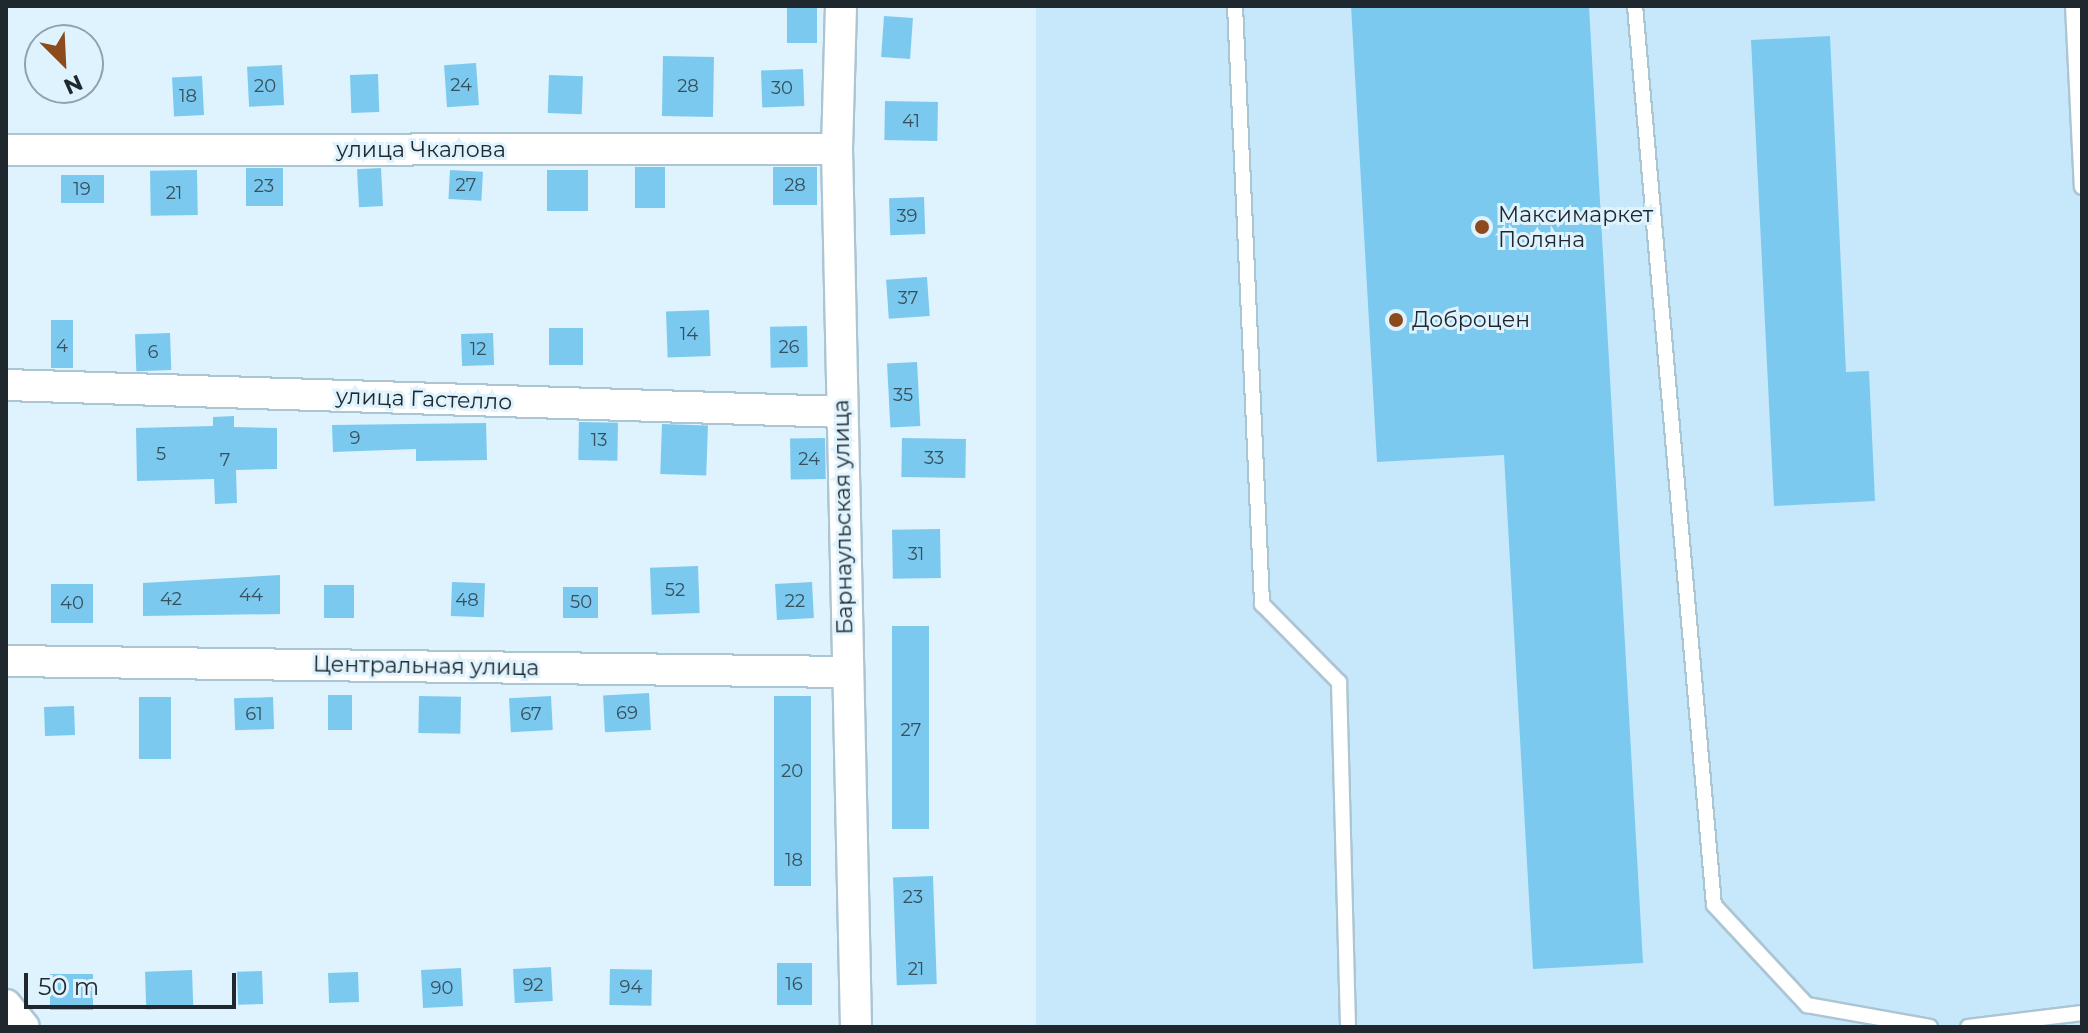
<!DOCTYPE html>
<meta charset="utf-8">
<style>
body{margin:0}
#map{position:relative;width:2088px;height:1033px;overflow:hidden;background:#def3fe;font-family:Montserrat,sans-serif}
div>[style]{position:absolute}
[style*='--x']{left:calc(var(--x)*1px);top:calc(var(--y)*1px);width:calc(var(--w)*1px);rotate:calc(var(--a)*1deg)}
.built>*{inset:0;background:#c7e8fb;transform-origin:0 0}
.building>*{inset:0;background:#7cc9ef;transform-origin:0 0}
.roads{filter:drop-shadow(2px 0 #acc5d3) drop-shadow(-2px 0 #acc5d3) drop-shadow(0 2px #acc5d3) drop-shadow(0 -2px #acc5d3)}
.service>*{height:14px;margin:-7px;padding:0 7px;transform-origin:7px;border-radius:7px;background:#fff}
.minor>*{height:30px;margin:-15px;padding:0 15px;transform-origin:15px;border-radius:15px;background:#fff}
.dots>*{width:22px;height:22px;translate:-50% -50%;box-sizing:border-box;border:4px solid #def3fe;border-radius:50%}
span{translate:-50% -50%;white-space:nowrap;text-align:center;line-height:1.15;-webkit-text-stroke:6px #def3fe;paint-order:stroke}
.number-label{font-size:18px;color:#36505e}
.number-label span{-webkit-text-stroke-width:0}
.street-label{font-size:22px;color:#1f282e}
.poi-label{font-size:22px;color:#1f282e}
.left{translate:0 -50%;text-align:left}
.frame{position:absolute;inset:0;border:8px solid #1f282e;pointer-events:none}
.north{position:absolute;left:24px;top:24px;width:80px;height:80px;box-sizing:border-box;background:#def3fe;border:2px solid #92a2ab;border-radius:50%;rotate:156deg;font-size:22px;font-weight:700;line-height:32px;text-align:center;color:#1f282e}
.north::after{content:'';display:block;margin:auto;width:28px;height:36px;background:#8d4a1c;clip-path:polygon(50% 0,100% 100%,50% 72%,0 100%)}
.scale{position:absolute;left:24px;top:973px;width:212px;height:36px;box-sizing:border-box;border:4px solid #1f282e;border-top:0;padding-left:10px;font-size:24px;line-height:28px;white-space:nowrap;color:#1f282e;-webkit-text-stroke:6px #def3fe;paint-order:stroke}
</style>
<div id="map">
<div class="built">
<div style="left:1036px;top:6px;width:1046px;height:1022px"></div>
</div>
<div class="building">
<div style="left:787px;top:6px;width:30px;height:37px"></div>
<div style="clip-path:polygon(1351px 6px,1589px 6px,1643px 963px,1533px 969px,1504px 455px,1377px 462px)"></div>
<div style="left:884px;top:16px;width:29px;height:41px;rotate:4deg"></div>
<div style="clip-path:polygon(1830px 36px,1846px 372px,1869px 371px,1875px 501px,1774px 506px,1751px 40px)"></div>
<div style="left:663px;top:56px;width:51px;height:60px;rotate:1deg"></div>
<div style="left:476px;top:63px;width:42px;height:32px;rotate:86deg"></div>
<div style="left:282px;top:65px;width:40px;height:35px;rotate:87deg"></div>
<div style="left:803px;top:69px;width:37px;height:42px;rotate:88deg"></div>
<div style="left:378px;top:74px;width:38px;height:28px;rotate:88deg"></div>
<div style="left:549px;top:75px;width:34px;height:38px;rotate:2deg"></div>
<div style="left:202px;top:76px;width:39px;height:30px;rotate:87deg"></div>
<div style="left:885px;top:101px;width:53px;height:39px;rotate:1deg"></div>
<div style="left:635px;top:167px;width:30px;height:41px"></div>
<div style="left:773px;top:167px;width:44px;height:38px"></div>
<div style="left:246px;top:168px;width:37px;height:38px"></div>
<div style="left:381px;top:168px;width:38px;height:24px;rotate:87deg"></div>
<div style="left:197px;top:170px;width:45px;height:47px;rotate:89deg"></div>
<div style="left:450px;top:170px;width:33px;height:29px;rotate:3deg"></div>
<div style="left:547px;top:170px;width:41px;height:41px"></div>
<div style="left:61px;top:175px;width:43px;height:28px"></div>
<div style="left:924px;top:197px;width:37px;height:35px;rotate:88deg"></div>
<div style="left:927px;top:277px;width:39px;height:41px;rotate:86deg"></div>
<div style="left:709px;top:310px;width:46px;height:43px;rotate:88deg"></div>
<div style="left:51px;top:320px;width:22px;height:48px"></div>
<div style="left:807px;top:326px;width:41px;height:37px;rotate:89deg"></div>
<div style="left:549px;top:328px;width:34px;height:37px"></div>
<div style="left:170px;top:333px;width:37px;height:35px;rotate:88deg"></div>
<div style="left:493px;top:333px;width:32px;height:32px;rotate:88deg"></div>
<div style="left:917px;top:362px;width:64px;height:30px;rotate:87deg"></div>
<div style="clip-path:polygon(234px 416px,234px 427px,277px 428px,277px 469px,236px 470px,237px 503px,215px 504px,214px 479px,137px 481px,136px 428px,213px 426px,213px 417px)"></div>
<div style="left:579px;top:422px;width:39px;height:38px;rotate:1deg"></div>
<div style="clip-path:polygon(486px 423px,487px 460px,416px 461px,416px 449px,333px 452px,332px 425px)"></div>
<div style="left:662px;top:424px;width:46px;height:50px;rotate:2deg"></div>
<div style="left:825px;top:438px;width:41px;height:35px;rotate:89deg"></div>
<div style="left:902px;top:438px;width:64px;height:39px;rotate:1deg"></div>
<div style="left:940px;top:529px;width:49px;height:48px;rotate:89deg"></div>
<div style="left:698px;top:566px;width:47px;height:48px;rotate:88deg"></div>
<div style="clip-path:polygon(280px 575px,280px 614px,143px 616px,143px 583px)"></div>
<div style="left:452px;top:582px;width:33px;height:34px;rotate:2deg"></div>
<div style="left:812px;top:582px;width:36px;height:37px;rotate:87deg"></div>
<div style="left:51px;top:584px;width:42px;height:39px"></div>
<div style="left:324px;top:585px;width:30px;height:33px"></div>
<div style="left:563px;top:587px;width:35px;height:31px"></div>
<div style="left:892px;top:626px;width:37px;height:203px"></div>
<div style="left:649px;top:693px;width:37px;height:46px;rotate:87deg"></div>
<div style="left:328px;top:695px;width:24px;height:35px"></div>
<div style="left:419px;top:696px;width:42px;height:37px;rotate:1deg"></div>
<div style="left:551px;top:696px;width:34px;height:42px;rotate:87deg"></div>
<div style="left:774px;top:696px;width:37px;height:190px"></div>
<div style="left:139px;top:697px;width:32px;height:62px"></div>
<div style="left:273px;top:697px;width:32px;height:39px;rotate:88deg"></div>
<div style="left:74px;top:706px;width:29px;height:30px;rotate:88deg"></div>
<div style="left:933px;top:876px;width:108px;height:40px;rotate:88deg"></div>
<div style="left:777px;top:963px;width:35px;height:42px"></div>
<div style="left:551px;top:967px;width:34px;height:38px;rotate:87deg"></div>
<div style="left:461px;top:968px;width:38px;height:40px;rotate:87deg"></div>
<div style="left:610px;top:969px;width:42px;height:36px;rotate:1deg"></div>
<div style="left:192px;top:970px;width:38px;height:47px;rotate:88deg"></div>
<div style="left:262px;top:971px;width:33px;height:25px;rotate:88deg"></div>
<div style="left:358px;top:972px;width:30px;height:30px;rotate:88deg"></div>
<div style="left:50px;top:974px;width:43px;height:36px"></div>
</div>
<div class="roads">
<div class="service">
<div style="--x:1235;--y:6;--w:599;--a:87.41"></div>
<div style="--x:1262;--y:604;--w:110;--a:45.4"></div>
<div style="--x:1339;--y:682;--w:345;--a:88.5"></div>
<div style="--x:1635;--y:6;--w:902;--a:84.98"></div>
<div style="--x:1714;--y:905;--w:137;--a:47.1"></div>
<div style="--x:1807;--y:1005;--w:125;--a:10.1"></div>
<div style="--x:2073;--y:6;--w:181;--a:87.2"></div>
<div style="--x:1968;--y:1027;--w:115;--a:-7"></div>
</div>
<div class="minor">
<div style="--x:841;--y:6;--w:143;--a:91.6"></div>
<div style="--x:837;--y:149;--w:878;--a:88.76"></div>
<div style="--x:6;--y:150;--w:831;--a:-0.07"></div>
<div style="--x:6;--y:385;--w:835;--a:1.85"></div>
<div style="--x:6;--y:661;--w:840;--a:0.75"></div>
<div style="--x:6;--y:1005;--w:28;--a:51"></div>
</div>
</div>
<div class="dots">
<div style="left:1482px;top:227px;background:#8d4a1c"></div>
<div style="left:1396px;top:320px;background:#8d4a1c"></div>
</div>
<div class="number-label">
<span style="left:461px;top:85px">24</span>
<span style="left:265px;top:86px">20</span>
<span style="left:688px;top:86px">28</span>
<span style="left:782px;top:88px">30</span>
<span style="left:188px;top:96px">18</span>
<span style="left:911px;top:121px">41</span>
<span style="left:466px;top:185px">27</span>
<span style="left:795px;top:185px">28</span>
<span style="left:264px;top:186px">23</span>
<span style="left:82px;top:189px">19</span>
<span style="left:174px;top:193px">21</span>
<span style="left:907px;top:216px">39</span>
<span style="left:908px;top:298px">37</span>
<span style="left:689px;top:334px">14</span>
<span style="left:62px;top:346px">4</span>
<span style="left:789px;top:347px">26</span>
<span style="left:478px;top:349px">12</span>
<span style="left:153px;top:352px">6</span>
<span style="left:903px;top:395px">35</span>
<span style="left:355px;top:438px">9</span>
<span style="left:599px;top:440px">13</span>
<span style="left:161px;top:454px">5</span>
<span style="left:934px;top:458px">33</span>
<span style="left:809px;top:459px">24</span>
<span style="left:225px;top:460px">7</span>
<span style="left:916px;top:554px">31</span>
<span style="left:675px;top:590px">52</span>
<span style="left:251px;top:595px">44</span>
<span style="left:171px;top:599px">42</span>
<span style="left:467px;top:600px">48</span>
<span style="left:795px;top:601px">22</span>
<span style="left:581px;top:602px">50</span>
<span style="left:72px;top:603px">40</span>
<span style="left:627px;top:713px">69</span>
<span style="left:254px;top:714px">61</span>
<span style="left:531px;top:714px">67</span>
<span style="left:911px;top:730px">27</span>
<span style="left:792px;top:771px">20</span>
<span style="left:794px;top:860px">18</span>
<span style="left:913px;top:897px">23</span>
<span style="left:916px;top:969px">21</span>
<span style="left:794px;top:984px">16</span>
<span style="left:533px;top:985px">92</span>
<span style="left:631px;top:987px">94</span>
<span style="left:442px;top:988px">90</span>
</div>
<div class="street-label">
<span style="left:421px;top:150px">улица Чкалова</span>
<span style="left:424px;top:399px;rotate:2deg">улица Гастелло</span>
<span style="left:843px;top:517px;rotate:-91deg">Барнаульская улица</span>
<span style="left:426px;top:666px;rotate:1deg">Центральная улица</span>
</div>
<div class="poi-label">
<span class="left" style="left:1498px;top:227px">Максимаркет<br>Поляна</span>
<span class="left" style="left:1412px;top:320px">Доброцен</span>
</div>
<div class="frame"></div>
<div class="north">N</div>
<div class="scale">50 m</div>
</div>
